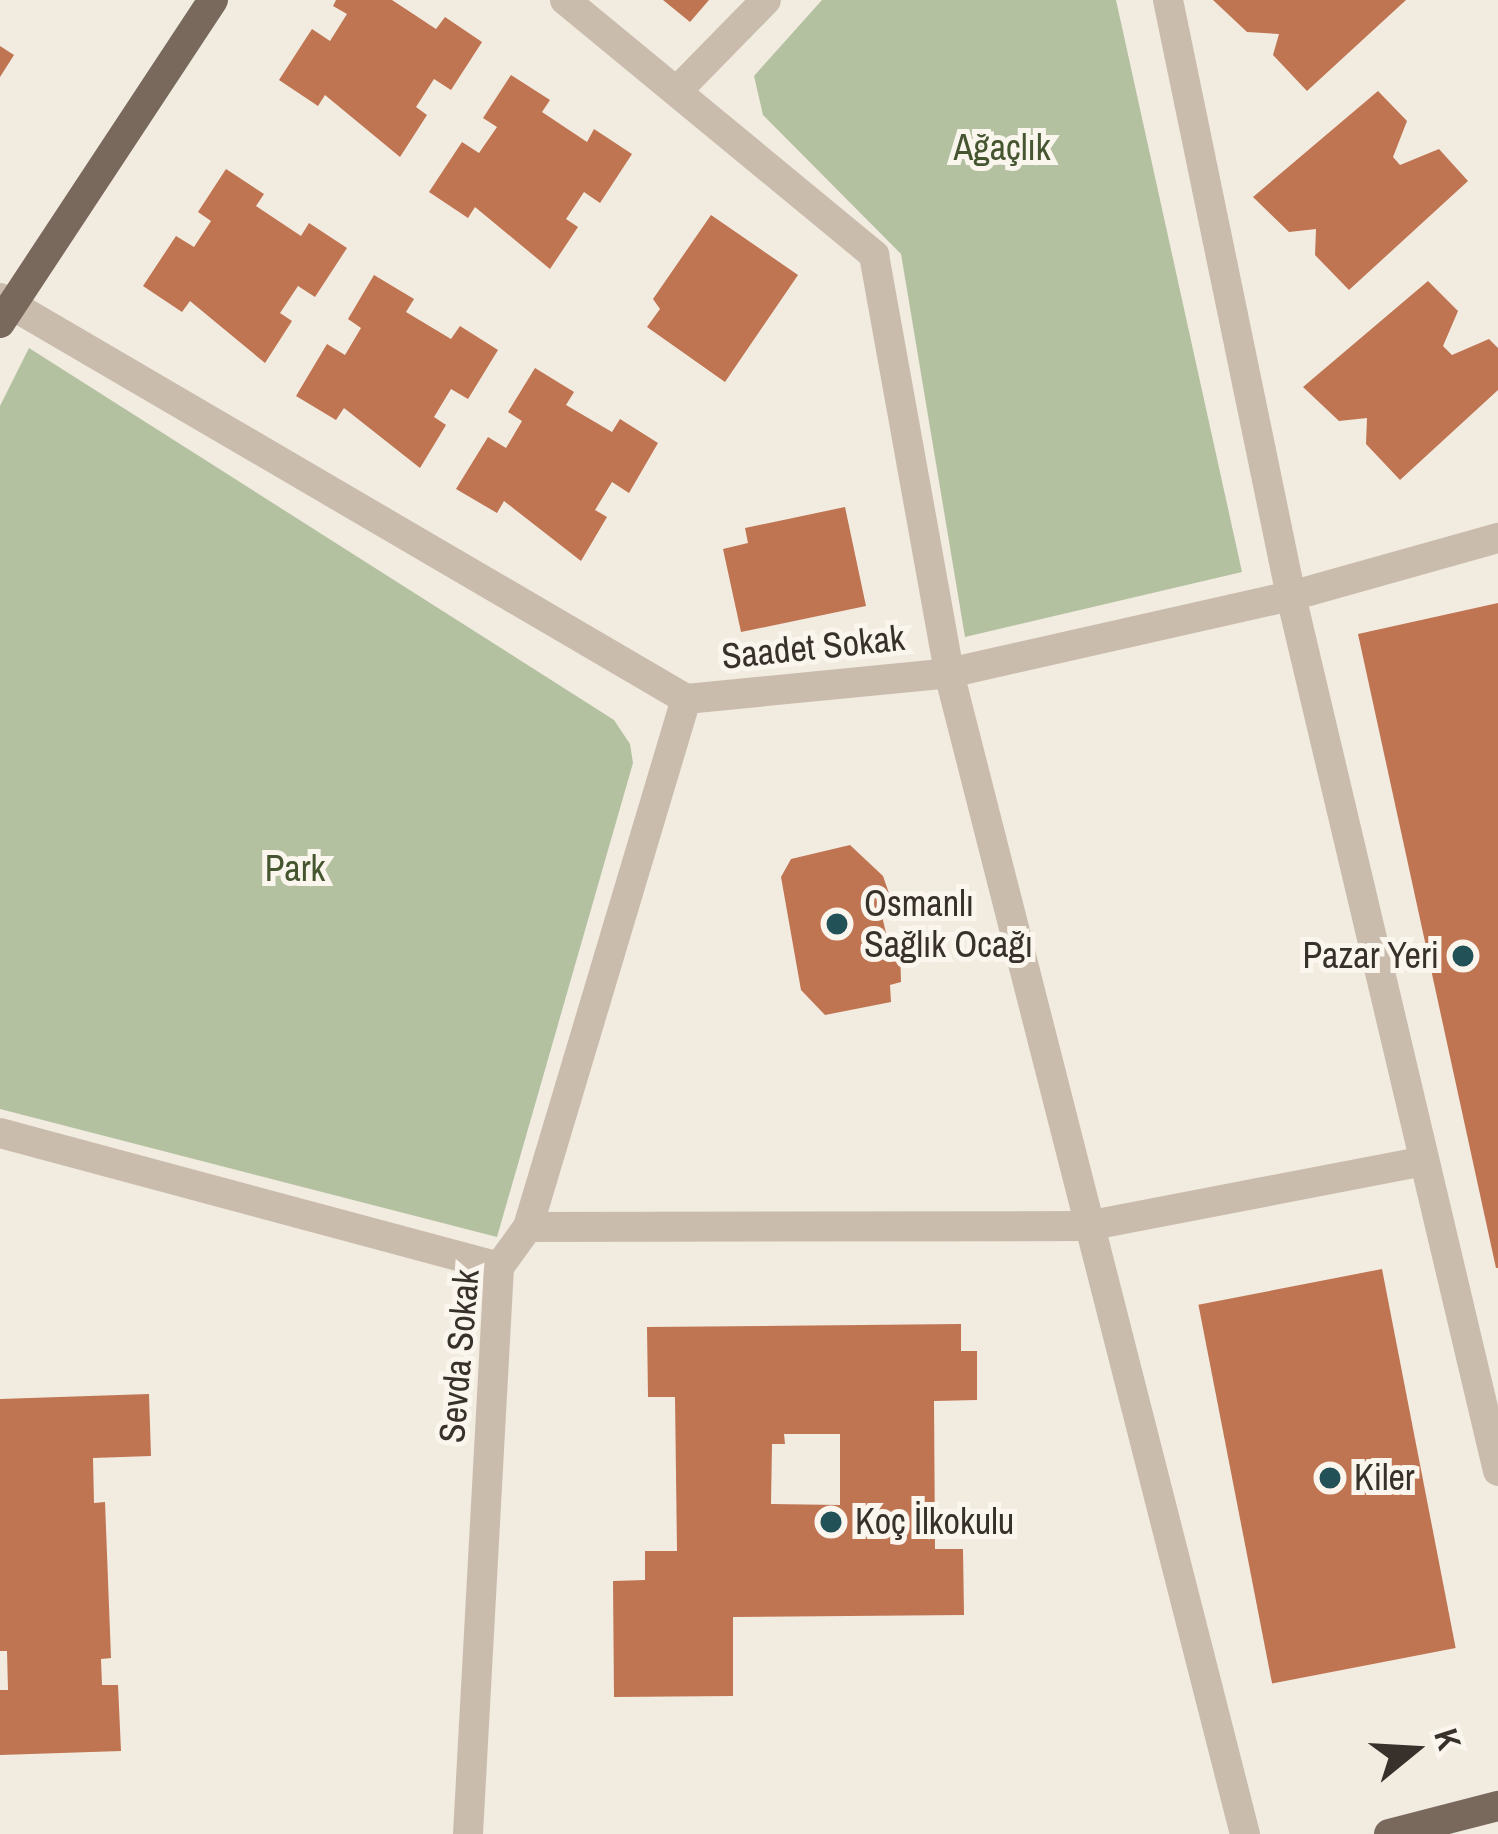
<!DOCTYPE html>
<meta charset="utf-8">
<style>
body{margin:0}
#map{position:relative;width:1498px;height:1834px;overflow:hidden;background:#f2ebe0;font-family:"Archivo Narrow",sans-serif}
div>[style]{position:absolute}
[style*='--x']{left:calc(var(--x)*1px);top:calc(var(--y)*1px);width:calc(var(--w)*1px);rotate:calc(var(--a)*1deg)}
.green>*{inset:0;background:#b4c1a1}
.building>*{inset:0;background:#bf7452;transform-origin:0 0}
.minor>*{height:30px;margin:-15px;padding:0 15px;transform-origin:15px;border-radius:15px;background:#cabcad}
.major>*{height:30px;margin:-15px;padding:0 15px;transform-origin:15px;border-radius:15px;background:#79695d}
.dots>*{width:33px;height:33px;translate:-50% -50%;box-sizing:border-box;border:6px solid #faf5ed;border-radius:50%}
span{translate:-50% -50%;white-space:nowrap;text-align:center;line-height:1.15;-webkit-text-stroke:10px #faf5ed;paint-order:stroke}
.park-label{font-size:36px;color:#455530}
.street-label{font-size:36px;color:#38302b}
.poi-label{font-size:36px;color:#38302b}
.left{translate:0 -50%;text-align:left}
.right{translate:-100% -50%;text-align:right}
.north{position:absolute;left:1354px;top:1690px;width:120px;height:120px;-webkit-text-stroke:9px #faf5ed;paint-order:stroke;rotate:72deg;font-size:33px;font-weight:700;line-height:48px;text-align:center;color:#38302b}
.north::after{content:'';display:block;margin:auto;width:42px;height:54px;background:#38302b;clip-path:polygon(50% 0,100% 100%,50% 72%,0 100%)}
</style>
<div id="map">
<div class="green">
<div style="clip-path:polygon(822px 0,1116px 0,1242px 572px,965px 637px,901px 254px,763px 115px,754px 76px)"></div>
<div style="clip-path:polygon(29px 348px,614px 720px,630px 744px,633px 763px,497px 1237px,0 1109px,0 406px)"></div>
</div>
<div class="building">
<div style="clip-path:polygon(336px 0,392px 0,436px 29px,445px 17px,482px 42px,451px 90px,434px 79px,416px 107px,427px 115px,400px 157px,325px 95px,318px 106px,279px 80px,312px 29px,330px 41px,347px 14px,333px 6px)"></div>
<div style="clip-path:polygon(663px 0,709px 0,690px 22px)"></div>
<div style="clip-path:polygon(1213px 0,1406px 0,1307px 91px,1273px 55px,1279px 34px,1247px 32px)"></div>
<div style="clip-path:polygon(0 46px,14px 55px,0 77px)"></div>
<div style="clip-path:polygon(511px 75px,550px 100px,542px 112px,587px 142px,594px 129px,632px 154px,600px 203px,584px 192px,566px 219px,578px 227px,550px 269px,475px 207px,468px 218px,429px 192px,462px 142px,479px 153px,497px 127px,483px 118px)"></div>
<div style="clip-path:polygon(1378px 91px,1407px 121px,1393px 157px,1400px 165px,1439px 149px,1468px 181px,1349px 290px,1315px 255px,1316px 229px,1289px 232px,1253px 197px)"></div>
<div style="clip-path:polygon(226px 169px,264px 194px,256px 206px,301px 236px,309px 223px,347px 248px,315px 297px,298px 286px,280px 313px,292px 321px,265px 363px,190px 301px,182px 312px,143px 286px,176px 236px,194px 247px,211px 221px,198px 212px)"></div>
<div style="clip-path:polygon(711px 215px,798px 275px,725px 382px,647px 327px,660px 309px,653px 299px)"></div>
<div style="clip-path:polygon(374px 275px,414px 299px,406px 312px,451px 339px,460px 326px,498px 350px,468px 399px,451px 389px,434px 417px,446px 425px,420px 468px,344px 408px,336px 420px,296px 396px,327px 344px,345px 355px,361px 328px,348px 319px)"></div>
<div style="clip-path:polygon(1428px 281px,1458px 311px,1443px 346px,1452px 355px,1489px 339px,1498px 348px,1498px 390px,1400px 480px,1366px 444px,1367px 418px,1339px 421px,1303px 387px)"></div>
<div style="clip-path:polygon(535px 368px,574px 392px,566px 405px,612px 432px,620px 419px,658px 443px,629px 493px,612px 482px,595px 510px,607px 517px,581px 561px,504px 501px,497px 513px,456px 489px,488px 437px,506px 448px,522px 421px,508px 412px)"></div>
<div style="clip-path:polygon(845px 507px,866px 606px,741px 632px,723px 549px,748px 543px,745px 528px)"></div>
<div style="clip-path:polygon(1498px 603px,1498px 1268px,1496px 1268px,1358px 634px)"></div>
<div style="clip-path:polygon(850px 845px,883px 876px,891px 899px,880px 907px,888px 942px,900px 946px,901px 982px,890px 985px,891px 1002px,825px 1015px,801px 990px,781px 877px,791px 859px)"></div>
<div style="left:1382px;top:1269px;width:386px;height:187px;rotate:79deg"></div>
<div style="clip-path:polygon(evenodd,961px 1324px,961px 1351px,977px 1351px,977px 1400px,934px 1401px,935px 1549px,963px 1549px,964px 1615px,733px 1617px,733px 1696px,614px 1697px,613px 1581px,645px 1580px,645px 1551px,677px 1551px,675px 1397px,648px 1397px,647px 1327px,961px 1324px,784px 1434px,840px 1434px,840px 1505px,771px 1504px,772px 1444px,785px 1444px,784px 1434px)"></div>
<div style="clip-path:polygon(149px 1394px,151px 1456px,93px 1458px,94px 1503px,105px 1502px,111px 1658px,101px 1659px,102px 1685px,118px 1685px,121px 1751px,0 1755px,0 1690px,8px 1690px,7px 1651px,0 1651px,0 1399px)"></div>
</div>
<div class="minor">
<div style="--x:565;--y:0;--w:401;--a:39.5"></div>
<div style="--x:874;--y:255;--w:425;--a:79.8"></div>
<div style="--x:949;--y:673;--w:1198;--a:75.7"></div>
<div style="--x:1168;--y:0;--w:609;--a:78.34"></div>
<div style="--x:1291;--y:596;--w:899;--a:76.69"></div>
<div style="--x:677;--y:91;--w:127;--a:-45.6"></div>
<div style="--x:0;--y:298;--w:795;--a:30.31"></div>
<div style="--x:686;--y:699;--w:264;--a:-5.6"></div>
<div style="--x:949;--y:673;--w:351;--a:-12.7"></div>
<div style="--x:1291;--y:596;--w:215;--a:-15.7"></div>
<div style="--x:0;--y:1133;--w:517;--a:15.03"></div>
<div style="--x:528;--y:1227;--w:559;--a:-0.1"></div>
<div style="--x:1087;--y:1226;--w:343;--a:-10.9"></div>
<div style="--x:468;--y:1834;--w:568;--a:-86.87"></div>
<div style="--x:499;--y:1267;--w:49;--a:-54.1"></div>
<div style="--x:528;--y:1227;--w:551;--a:-73.34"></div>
</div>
<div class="major">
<div style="--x:0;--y:323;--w:387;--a:-56.6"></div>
<div style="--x:1389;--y:1834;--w:113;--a:-14.4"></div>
</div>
<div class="dots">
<div style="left:837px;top:924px;background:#235158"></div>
<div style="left:1463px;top:956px;background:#235158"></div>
<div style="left:1330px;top:1478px;background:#235158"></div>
<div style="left:831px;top:1522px;background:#235158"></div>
</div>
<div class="park-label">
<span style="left:1002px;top:148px">Ağaçlık</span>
<span style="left:295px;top:869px">Park</span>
</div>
<div class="street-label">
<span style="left:813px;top:647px;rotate:-6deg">Saadet Sokak</span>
<span style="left:459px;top:1356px;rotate:-85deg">Sevda Sokak</span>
</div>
<div class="poi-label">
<span class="left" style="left:864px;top:924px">Osmanlı<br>Sağlık Ocağı</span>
<span class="right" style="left:1439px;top:956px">Pazar Yeri</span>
<span class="left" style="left:1354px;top:1478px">Kiler</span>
<span class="left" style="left:855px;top:1522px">Koç İlkokulu</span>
</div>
<div class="north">K</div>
</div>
